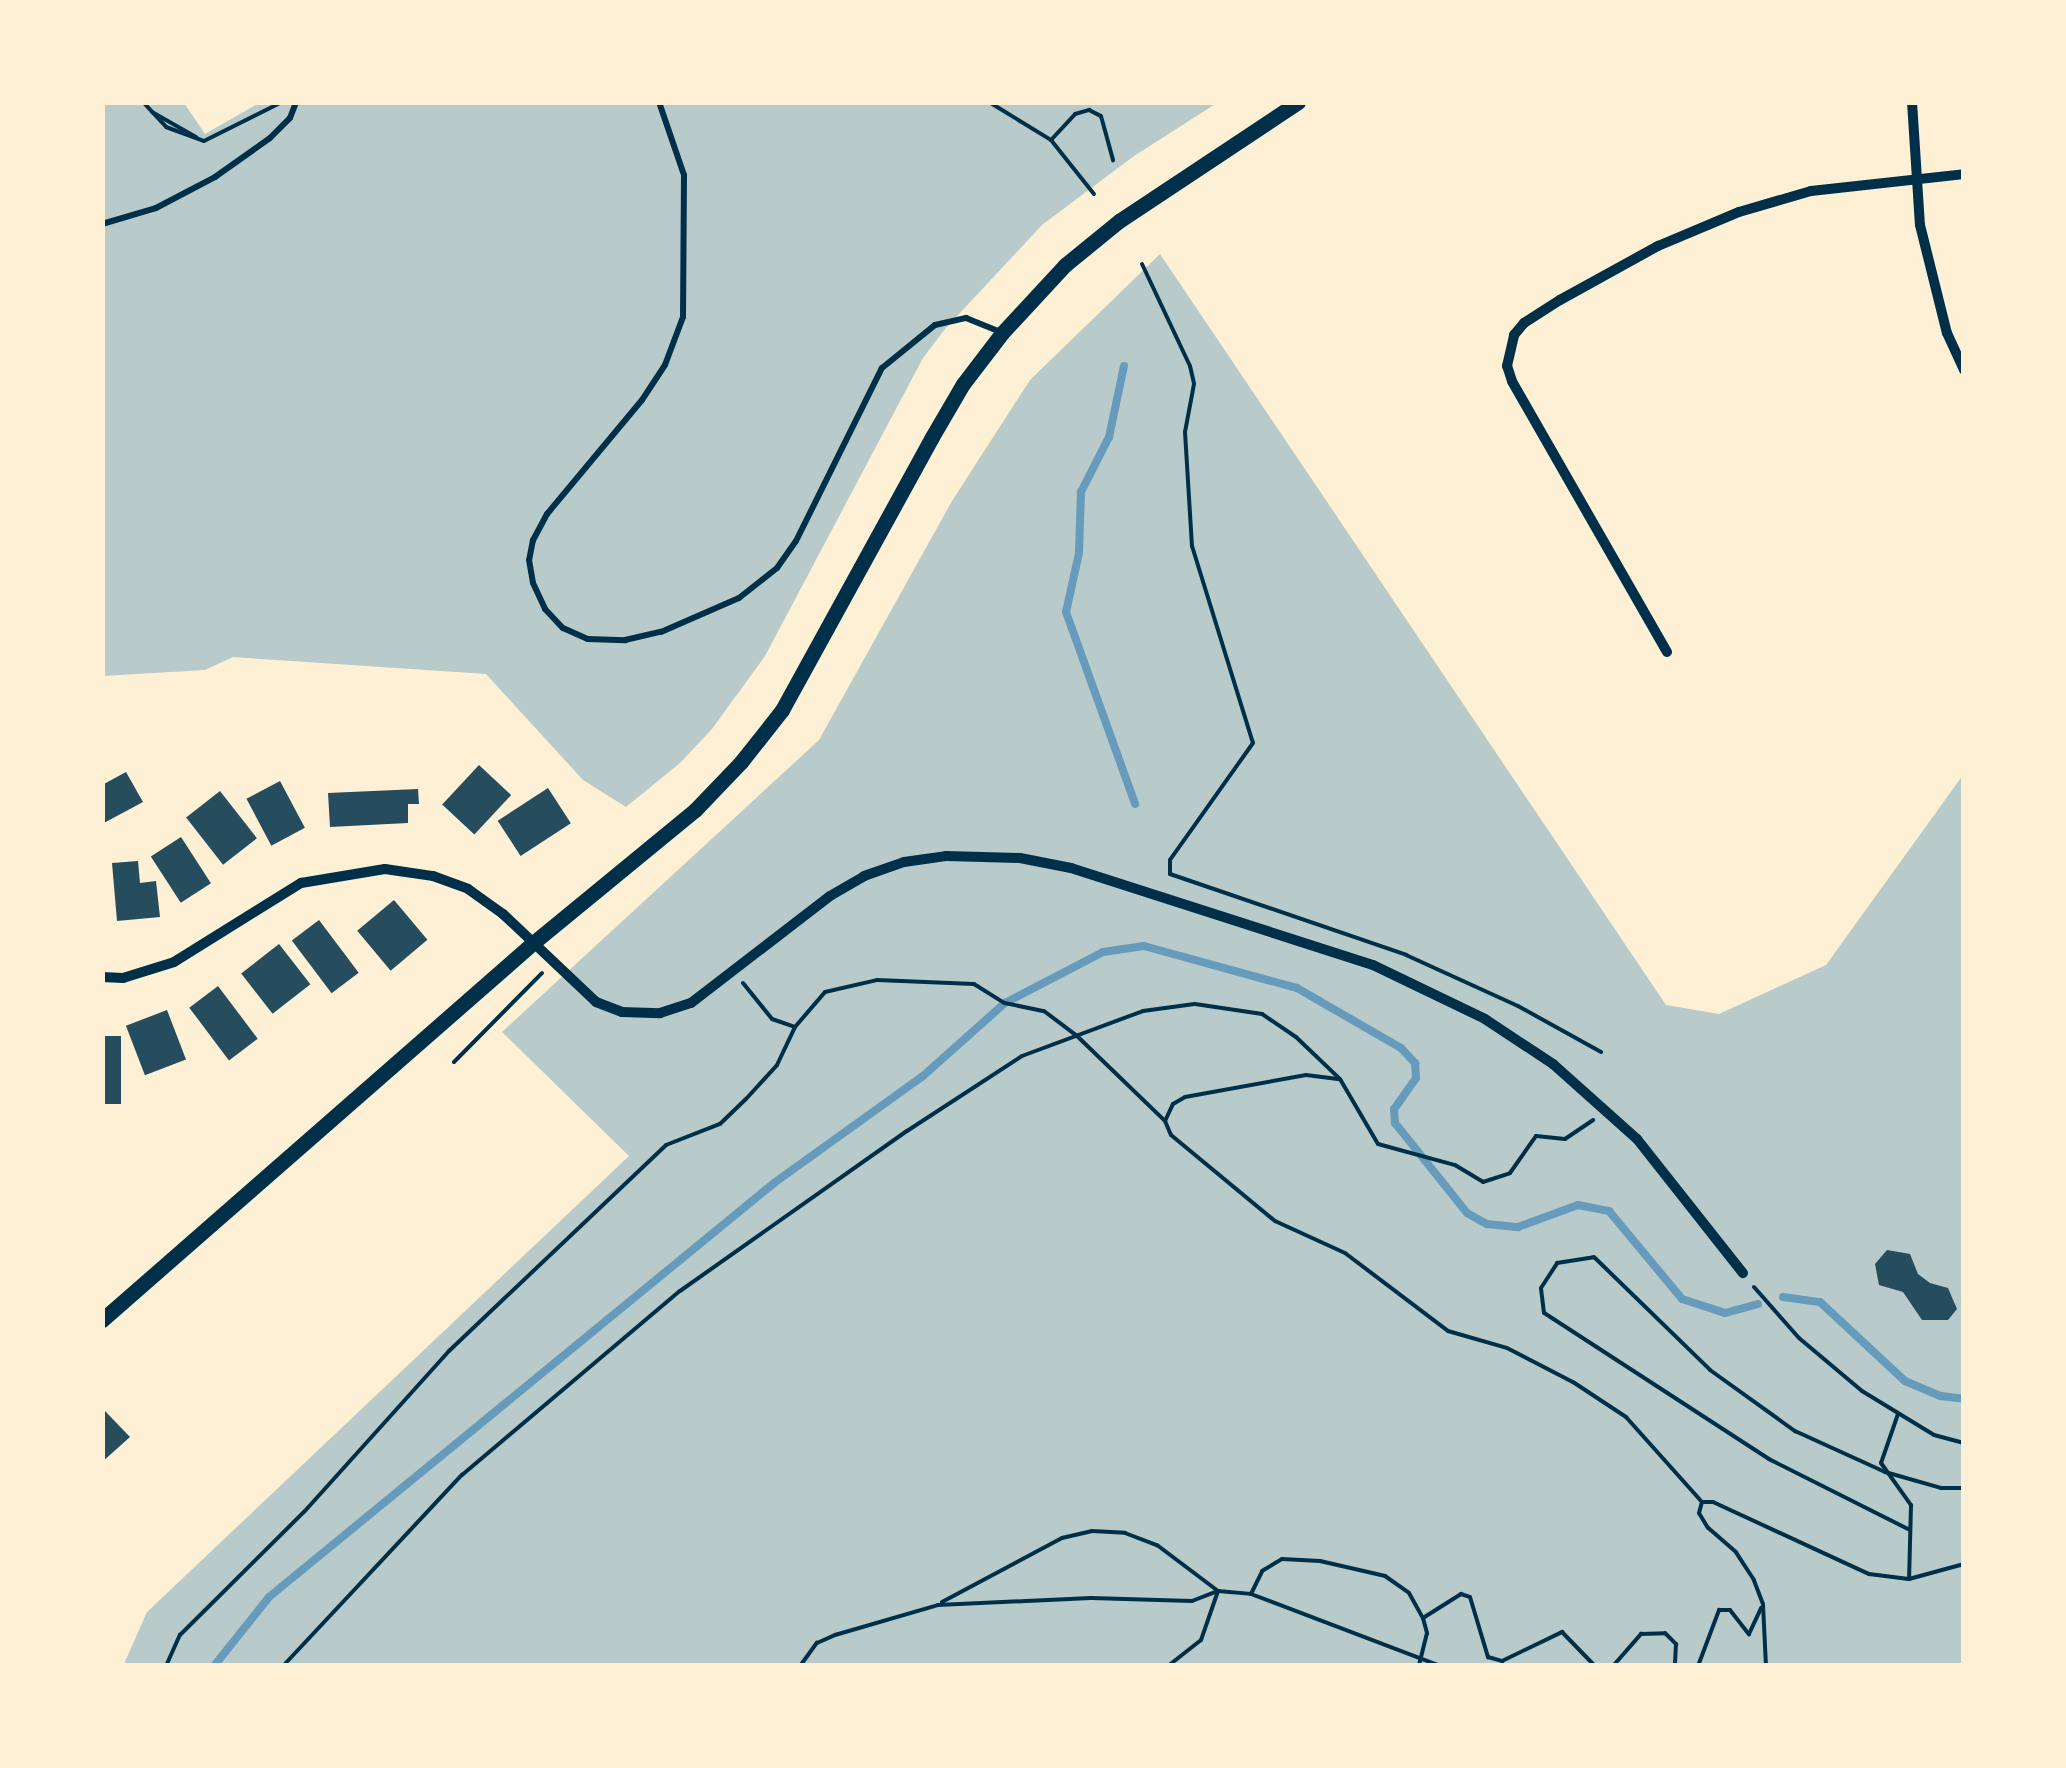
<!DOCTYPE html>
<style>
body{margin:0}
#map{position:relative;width:2066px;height:1768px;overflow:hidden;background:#fdf0d5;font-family:Figtree,sans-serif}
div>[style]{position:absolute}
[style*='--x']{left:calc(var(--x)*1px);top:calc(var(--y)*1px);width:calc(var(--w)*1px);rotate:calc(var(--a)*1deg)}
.green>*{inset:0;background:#b9caca}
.stream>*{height:8px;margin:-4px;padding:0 4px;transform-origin:4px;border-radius:4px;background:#669bbc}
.building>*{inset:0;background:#264d5e;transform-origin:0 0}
.path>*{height:4px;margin:-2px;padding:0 2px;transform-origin:2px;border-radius:2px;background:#003049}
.service>*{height:6px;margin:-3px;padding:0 3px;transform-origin:3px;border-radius:3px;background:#003049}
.minor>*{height:10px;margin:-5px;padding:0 5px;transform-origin:5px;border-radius:5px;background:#003049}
.tertiary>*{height:15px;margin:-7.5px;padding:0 7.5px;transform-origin:7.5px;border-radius:7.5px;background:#003049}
span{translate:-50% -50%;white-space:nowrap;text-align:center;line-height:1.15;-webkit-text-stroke:10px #fdf0d5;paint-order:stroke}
.frame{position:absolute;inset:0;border:105px solid #fdf0d5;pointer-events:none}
</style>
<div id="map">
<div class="green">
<div style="clip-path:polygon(261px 102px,1217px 103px,1134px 156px,1042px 225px,945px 329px,923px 358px,765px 656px,712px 729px,680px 763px,626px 807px,583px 780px,486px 674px,233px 657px,205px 670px,103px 676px,102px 103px,184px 103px,205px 134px)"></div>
<div style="clip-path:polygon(1160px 254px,1666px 1005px,1719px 1014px,1826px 965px,1963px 775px,1963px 1665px,123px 1666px,147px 1612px,629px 1156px,502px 1032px,819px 740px,952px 501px,1030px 380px)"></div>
</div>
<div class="stream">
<div style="--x:1124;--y:366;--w:73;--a:101.9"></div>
<div style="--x:1109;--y:437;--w:62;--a:117"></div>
<div style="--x:1081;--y:492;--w:61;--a:91.9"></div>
<div style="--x:1079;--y:553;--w:60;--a:102.4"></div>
<div style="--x:1066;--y:612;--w:204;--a:70.2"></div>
<div style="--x:1783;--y:1297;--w:37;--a:8"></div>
<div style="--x:1820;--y:1302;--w:116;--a:42.9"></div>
<div style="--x:1905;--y:1381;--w:39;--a:23"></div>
<div style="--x:1941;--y:1396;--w:23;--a:7"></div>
<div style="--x:214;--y:1666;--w:88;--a:-51.4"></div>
<div style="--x:269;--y:1597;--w:653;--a:-39.34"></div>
<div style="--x:774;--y:1183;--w:183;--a:-35.7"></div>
<div style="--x:923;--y:1076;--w:110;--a:-41.7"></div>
<div style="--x:1005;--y:1003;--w:110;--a:-27.5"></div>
<div style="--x:1103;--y:952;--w:41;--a:-8.3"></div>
<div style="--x:1144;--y:946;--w:159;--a:15.4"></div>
<div style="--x:1297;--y:988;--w:120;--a:30"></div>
<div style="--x:1401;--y:1048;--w:21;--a:47"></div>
<div style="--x:1415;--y:1063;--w:15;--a:86"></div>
<div style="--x:1416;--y:1078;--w:38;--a:125"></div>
<div style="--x:1394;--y:1109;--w:14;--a:86"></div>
<div style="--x:1395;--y:1123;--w:115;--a:51.3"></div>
<div style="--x:1467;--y:1213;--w:23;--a:29"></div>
<div style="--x:1487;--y:1224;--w:31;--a:6"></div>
<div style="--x:1518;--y:1227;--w:64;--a:-20.1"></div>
<div style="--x:1578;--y:1205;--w:32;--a:11"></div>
<div style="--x:1609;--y:1211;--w:114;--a:50.3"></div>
<div style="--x:1682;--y:1299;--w:45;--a:18"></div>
<div style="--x:1725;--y:1313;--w:34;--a:-15"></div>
</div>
<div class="building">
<div style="left:479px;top:765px;width:44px;height:54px;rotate:43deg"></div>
<div style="clip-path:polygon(126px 772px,143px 802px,102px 824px,102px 785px)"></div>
<div style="left:280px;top:781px;width:53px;height:38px;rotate:62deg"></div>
<div style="left:548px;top:788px;width:42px;height:60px;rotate:57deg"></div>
<div style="clip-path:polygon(418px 789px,419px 804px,408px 804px,408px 823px,330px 827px,328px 793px)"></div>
<div style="left:220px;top:791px;width:60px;height:43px;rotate:52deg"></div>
<div style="left:181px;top:837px;width:55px;height:36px;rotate:57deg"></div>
<div style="clip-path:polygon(138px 861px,140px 883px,156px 881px,160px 917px,117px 921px,112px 863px)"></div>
<div style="left:394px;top:900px;width:52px;height:48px;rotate:50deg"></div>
<div style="left:319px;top:920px;width:66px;height:34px;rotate:53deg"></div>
<div style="left:279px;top:944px;width:51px;height:48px;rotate:52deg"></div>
<div style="left:218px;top:986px;width:66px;height:36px;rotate:53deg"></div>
<div style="left:167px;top:1010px;width:53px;height:44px;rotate:69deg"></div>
<div style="left:102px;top:1036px;width:19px;height:68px"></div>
<div style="clip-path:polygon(1887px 1250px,1910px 1254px,1918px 1274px,1930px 1283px,1948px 1288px,1957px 1309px,1948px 1320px,1922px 1320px,1903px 1292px,1879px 1285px,1875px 1264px)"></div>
<div style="clip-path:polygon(105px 1411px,130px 1437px,102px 1462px,102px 1414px)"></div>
</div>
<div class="path">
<div style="--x:143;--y:102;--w:34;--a:47"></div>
<div style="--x:166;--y:127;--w:40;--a:20.2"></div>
<div style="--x:204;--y:141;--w:85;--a:-26.6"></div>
<div style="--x:989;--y:102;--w:73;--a:31.5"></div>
<div style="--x:1051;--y:140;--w:69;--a:51.5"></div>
<div style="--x:152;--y:112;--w:51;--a:29.6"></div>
<div style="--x:1051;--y:140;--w:35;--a:-47"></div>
<div style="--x:1075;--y:114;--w:15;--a:-16"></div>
<div style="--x:1089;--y:110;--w:13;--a:27"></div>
<div style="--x:1101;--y:116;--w:46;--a:74.7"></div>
<div style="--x:1142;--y:264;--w:113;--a:64.8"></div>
<div style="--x:1190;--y:366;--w:18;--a:77"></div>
<div style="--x:1194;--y:384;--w:49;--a:100.6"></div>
<div style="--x:1185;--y:432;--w:114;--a:86.5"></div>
<div style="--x:1192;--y:546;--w:206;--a:72.8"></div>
<div style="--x:1253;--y:743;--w:143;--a:125.4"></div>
<div style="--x:1170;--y:860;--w:14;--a:90"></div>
<div style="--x:1170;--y:874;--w:250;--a:18.9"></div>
<div style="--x:1406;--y:955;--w:123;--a:24.5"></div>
<div style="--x:1518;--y:1006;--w:95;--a:29"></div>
<div style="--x:743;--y:983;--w:46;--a:51.1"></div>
<div style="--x:772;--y:1019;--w:24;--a:19"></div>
<div style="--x:454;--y:1062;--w:125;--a:-45.3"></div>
<div style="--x:1165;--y:1121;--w:19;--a:-65"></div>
<div style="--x:1173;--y:1104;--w:14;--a:-30"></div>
<div style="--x:1185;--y:1097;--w:123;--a:-10.3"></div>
<div style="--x:1306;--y:1075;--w:34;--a:7"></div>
<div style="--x:1754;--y:1287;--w:68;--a:48.6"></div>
<div style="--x:1799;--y:1338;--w:82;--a:40.1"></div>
<div style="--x:1862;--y:1391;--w:84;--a:31.4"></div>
<div style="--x:1934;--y:1435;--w:31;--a:15"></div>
<div style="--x:1898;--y:1414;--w:52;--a:109.1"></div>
<div style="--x:1881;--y:1463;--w:52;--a:54.5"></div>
<div style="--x:1911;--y:1505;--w:74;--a:91.5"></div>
<div style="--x:1908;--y:1529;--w:156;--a:-153.3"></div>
<div style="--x:1769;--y:1459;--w:268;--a:-147"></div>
<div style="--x:1544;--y:1313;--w:25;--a:-97"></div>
<div style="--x:1541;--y:1288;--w:30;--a:-57"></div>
<div style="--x:1557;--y:1263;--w:37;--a:-9"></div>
<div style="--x:1594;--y:1257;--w:162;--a:44.2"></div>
<div style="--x:1710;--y:1370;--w:105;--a:35.7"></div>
<div style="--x:1795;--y:1431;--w:99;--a:24.5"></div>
<div style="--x:1885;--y:1472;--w:58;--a:15.9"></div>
<div style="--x:1941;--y:1488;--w:23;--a:0"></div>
<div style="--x:1251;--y:1594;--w:25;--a:-64"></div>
<div style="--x:1262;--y:1571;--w:23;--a:-31"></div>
<div style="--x:1282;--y:1559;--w:38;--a:3"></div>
<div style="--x:1320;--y:1561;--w:67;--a:13"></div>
<div style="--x:1385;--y:1576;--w:29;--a:35"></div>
<div style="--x:1409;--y:1593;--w:29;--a:61"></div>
<div style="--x:1423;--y:1618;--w:16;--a:75"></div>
<div style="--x:1427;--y:1633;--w:34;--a:104"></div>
<div style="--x:942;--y:1602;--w:136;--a:-28.1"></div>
<div style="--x:1062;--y:1538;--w:31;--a:-13"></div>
<div style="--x:1092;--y:1531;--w:33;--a:3"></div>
<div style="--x:1125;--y:1533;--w:34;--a:21"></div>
<div style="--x:1157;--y:1545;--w:76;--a:37"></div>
<div style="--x:1218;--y:1591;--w:52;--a:109.1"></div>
<div style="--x:1201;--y:1640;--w:42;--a:141.8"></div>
<div style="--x:1423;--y:1618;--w:45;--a:-32.3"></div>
<div style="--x:1461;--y:1594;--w:9;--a:18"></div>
<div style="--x:1470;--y:1597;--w:63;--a:73.3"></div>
<div style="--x:1488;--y:1657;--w:15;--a:16"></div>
<div style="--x:1502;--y:1661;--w:67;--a:-25.8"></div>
<div style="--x:1562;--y:1632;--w:47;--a:45.9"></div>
<div style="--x:166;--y:1666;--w:34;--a:-66"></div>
<div style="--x:180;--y:1635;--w:175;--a:-44.8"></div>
<div style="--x:304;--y:1512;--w:217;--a:-48"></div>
<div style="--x:449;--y:1351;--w:299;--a:-43.5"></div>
<div style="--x:666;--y:1145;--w:58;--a:-21.3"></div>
<div style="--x:720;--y:1124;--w:36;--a:-44"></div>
<div style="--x:746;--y:1099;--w:46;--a:-47.6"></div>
<div style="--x:777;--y:1065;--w:42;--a:-64.7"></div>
<div style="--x:795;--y:1027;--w:46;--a:-49.4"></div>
<div style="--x:825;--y:992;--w:53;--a:-13"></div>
<div style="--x:877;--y:980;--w:97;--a:2.4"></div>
<div style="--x:974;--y:984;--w:36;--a:32"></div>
<div style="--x:1005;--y:1003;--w:40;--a:12"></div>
<div style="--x:1044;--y:1011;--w:40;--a:37"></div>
<div style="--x:1076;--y:1035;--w:124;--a:44"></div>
<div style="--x:1165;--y:1121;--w:15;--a:67"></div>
<div style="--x:1171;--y:1135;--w:135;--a:39.6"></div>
<div style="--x:1275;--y:1221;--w:77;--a:24.6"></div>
<div style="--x:1345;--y:1253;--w:129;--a:37.1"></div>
<div style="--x:1448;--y:1331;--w:61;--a:16.1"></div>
<div style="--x:1507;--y:1348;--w:74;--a:27.3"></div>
<div style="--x:1573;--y:1382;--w:64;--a:33.4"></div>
<div style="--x:1626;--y:1417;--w:114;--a:48.2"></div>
<div style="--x:283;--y:1666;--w:262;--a:-46.9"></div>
<div style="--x:462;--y:1475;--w:285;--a:-40.2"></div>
<div style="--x:680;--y:1291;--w:278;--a:-35.2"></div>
<div style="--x:907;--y:1131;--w:137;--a:-33.1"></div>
<div style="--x:1022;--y:1056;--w:129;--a:-20.4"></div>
<div style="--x:1143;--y:1011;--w:52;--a:-7.7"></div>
<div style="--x:1195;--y:1004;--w:68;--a:8.5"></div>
<div style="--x:1262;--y:1014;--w:41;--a:34.1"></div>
<div style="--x:1296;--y:1037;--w:61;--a:43.7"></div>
<div style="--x:1340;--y:1079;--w:75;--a:59.7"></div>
<div style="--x:1378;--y:1144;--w:80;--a:15.3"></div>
<div style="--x:1455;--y:1165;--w:33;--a:31"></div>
<div style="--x:1483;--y:1182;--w:28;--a:-18"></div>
<div style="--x:1510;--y:1173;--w:45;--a:-54.9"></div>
<div style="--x:1536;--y:1136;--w:29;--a:6"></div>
<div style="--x:1565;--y:1139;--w:34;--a:-34"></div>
<div style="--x:800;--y:1666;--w:29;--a:-54"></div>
<div style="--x:817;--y:1643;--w:20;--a:-24"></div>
<div style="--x:835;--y:1635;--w:107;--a:-16.2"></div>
<div style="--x:938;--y:1605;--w:153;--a:-2.6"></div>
<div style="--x:1091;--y:1598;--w:101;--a:1.7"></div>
<div style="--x:1192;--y:1601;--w:28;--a:-21"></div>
<div style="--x:1218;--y:1591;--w:33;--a:5"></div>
<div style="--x:1251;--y:1594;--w:203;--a:20.8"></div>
<div style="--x:1613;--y:1666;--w:43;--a:-48.8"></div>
<div style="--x:1641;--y:1634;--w:24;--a:-2"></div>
<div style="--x:1665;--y:1633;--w:16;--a:45"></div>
<div style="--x:1676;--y:1644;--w:22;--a:93"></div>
<div style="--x:1698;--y:1666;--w:60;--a:-69.4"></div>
<div style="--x:1719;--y:1610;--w:11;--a:0"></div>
<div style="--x:1730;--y:1610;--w:31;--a:52"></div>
<div style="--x:1749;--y:1634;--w:29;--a:-65"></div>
<div style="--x:1766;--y:1666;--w:62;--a:-92.8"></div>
<div style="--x:1763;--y:1604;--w:26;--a:-111"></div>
<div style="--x:1754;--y:1580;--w:33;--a:-123"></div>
<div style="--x:1736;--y:1552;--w:37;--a:-139"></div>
<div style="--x:1708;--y:1528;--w:17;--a:-121"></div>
<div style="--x:1699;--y:1513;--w:11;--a:-75"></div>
<div style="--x:1702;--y:1502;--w:11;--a:0"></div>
<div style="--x:1713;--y:1502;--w:172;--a:24.8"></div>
<div style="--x:1869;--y:1574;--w:40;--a:7.1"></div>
<div style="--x:1909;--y:1579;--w:57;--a:-15.3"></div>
</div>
<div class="service">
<div style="--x:659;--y:102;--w:77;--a:71.1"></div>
<div style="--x:684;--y:175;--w:142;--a:90.4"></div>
<div style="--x:683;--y:317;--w:51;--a:110.6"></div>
<div style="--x:665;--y:365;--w:42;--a:123.3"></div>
<div style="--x:642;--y:400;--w:148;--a:129.8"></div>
<div style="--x:547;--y:514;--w:30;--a:118"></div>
<div style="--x:533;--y:540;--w:20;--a:101"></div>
<div style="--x:529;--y:560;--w:23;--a:80"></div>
<div style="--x:533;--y:583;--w:29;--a:65"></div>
<div style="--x:545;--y:609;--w:26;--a:47"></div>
<div style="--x:563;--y:628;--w:27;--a:24"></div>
<div style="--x:588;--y:639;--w:37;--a:2"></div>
<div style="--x:625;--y:640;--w:37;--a:-13"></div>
<div style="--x:661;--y:632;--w:85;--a:-23.6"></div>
<div style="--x:739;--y:598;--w:48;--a:-38.3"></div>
<div style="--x:777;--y:568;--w:33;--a:-55"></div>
<div style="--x:796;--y:541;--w:193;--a:-63.6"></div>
<div style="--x:882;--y:368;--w:68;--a:-39.1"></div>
<div style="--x:935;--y:325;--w:32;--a:-13"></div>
<div style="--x:966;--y:318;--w:38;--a:22"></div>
<div style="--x:102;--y:224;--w:56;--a:-16.5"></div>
<div style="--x:156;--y:208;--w:67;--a:-27.7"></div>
<div style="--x:215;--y:177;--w:67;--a:-35.3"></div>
<div style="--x:270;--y:138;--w:28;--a:-45"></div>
<div style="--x:290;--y:118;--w:17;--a:-69"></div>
</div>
<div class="minor">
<div style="--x:1912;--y:102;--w:123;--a:86.3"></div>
<div style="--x:1920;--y:225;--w:111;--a:76"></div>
<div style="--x:1947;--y:333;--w:41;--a:65.3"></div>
<div style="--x:1667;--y:652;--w:312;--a:-119.8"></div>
<div style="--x:1512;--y:381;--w:16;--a:-108"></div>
<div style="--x:1507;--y:366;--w:32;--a:-77"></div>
<div style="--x:1514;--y:335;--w:16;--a:-50"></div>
<div style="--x:1524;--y:323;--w:43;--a:-32.6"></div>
<div style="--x:1560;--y:300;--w:112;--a:-28.9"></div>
<div style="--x:1658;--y:246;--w:88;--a:-22.8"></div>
<div style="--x:1739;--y:212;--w:75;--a:-16.3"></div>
<div style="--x:1811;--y:191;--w:154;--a:-6.3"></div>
<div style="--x:102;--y:977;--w:21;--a:3"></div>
<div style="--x:123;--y:978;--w:53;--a:-17.4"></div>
<div style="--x:174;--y:962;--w:150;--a:-31.9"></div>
<div style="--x:301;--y:883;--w:85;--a:-9.5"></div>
<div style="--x:385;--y:869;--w:49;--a:8.3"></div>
<div style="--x:433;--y:876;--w:37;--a:20"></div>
<div style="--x:468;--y:889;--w:43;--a:35.5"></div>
<div style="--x:503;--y:914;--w:128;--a:43.4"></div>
<div style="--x:596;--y:1002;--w:28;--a:21"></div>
<div style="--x:622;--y:1012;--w:38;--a:2"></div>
<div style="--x:660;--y:1013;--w:33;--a:-18"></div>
<div style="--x:691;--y:1003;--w:175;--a:-37.6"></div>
<div style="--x:830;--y:896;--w:39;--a:-30"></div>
<div style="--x:864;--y:876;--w:42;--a:-19.3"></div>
<div style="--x:904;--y:862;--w:42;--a:-8.1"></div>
<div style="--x:946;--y:856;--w:74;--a:1.5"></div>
<div style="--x:1020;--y:858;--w:52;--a:11.1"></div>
<div style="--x:1071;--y:868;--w:317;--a:17.8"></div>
<div style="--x:1373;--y:965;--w:124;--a:25.7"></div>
<div style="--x:1485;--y:1019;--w:82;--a:33.5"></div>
<div style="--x:1553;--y:1064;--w:113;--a:41.8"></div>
<div style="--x:1637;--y:1139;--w:171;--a:51.7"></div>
</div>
<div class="tertiary">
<div style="--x:102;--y:1320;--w:573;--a:-41.18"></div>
<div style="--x:533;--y:943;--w:210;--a:-39.4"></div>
<div style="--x:695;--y:810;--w:66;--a:-46.2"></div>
<div style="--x:741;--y:762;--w:66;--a:-51.7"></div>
<div style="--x:782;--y:710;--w:311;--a:-61.2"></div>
<div style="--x:932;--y:437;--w:61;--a:-59.7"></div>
<div style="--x:963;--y:384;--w:64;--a:-52.6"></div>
<div style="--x:1002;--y:333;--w:93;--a:-47.2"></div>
<div style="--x:1065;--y:265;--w:70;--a:-39.2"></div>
<div style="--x:1119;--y:221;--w:215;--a:-33.6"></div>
</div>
<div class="frame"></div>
</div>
